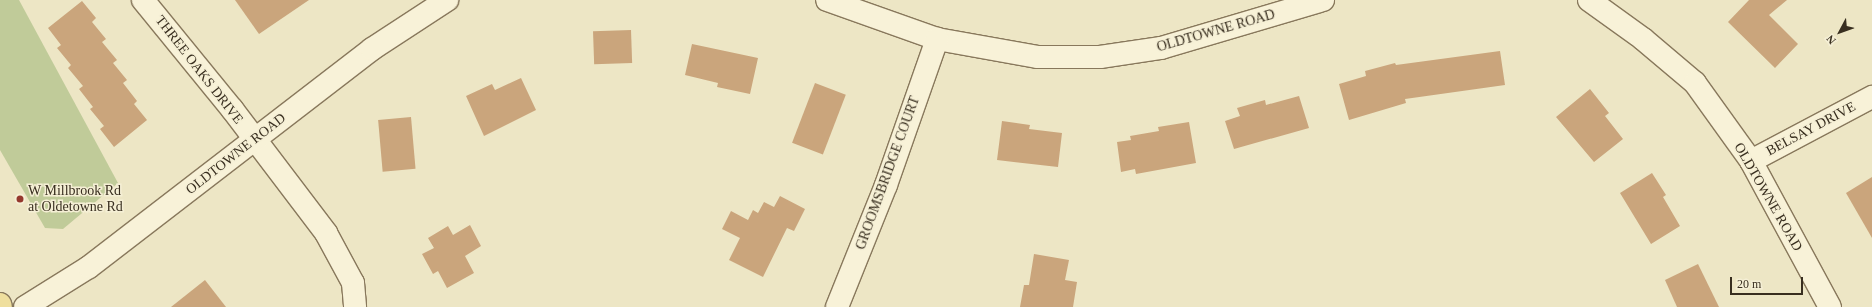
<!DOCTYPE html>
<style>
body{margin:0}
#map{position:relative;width:1872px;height:307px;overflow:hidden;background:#ede6c5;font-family:Georgia,serif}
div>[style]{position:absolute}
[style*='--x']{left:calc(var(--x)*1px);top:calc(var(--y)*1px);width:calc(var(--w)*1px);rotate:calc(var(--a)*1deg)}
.green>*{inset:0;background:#c0cb99}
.building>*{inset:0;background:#caa57c;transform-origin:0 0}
.roads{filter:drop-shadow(1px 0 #88785c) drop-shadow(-1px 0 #88785c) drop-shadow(0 1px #88785c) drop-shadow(0 -1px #88785c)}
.street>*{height:22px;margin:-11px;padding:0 11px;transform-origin:11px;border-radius:11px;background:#f8f2d8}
.primary>*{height:22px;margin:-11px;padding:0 11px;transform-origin:11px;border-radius:11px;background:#efdf9e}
.dots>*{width:11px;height:11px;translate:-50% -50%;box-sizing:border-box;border:2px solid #f5efd5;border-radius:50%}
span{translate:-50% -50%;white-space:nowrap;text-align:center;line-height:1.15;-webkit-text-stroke:3px #f5efd5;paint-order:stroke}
.street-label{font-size:14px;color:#382e1f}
.poi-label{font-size:14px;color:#382e1f}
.left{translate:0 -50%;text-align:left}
.north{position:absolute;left:1820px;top:12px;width:40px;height:40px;-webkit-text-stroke:3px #f5efd5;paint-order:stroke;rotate:229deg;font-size:11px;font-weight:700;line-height:16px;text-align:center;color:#382e1f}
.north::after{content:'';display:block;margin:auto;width:14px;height:18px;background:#382e1f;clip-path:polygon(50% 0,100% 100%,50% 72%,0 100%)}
.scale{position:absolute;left:1730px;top:277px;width:73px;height:18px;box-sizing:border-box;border:2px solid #382e1f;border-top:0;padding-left:5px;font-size:12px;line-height:14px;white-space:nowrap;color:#382e1f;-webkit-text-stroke:3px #f5efd5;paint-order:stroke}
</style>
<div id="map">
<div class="green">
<div style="clip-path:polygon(0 0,19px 0,118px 183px,63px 229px,45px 228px,0 150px)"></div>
</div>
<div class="building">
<div style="clip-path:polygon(235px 0,309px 0,259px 34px)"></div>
<div style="clip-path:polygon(1749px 0,1787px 0,1769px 15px,1798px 44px,1775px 68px,1728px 22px)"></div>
<div style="clip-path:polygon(82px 1px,96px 18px,92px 22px,106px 39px,102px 42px,117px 60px,113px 63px,127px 80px,123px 83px,137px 101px,134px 104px,147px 120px,114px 147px,100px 129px,104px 126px,90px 109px,93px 107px,79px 89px,83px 86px,68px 68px,71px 65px,57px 48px,61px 45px,48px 28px)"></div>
<div style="left:631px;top:30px;width:33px;height:38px;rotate:88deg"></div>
<div style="clip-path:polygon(692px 44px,758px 58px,750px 94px,717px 87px,718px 83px,685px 75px)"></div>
<div style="clip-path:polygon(1500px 51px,1505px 85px,1405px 99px,1406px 103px,1349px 120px,1339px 84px,1366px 76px,1365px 71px,1395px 63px,1396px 65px)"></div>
<div style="clip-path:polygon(521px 78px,536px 110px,484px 136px,466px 96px,492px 84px,495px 90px)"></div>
<div style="left:815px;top:83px;width:33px;height:64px;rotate:21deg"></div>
<div style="clip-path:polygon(1590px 89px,1609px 113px,1605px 116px,1623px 139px,1594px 162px,1556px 117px)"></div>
<div style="clip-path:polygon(1299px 96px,1309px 128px,1234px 149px,1225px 121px,1240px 116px,1237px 108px,1265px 100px,1266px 105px)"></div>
<div style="left:411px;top:117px;width:52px;height:33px;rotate:85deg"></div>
<div style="clip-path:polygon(1002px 121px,1030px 125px,1029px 129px,1062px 133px,1058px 167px,997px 160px)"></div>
<div style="clip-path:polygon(1189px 122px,1196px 163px,1136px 174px,1135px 169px,1121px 172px,1117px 142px,1131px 140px,1130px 136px,1159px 131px,1158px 127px)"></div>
<div style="clip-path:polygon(1652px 173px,1666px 195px,1663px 197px,1680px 226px,1651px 244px,1620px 193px)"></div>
<div style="clip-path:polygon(1872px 177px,1872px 238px,1846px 193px)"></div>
<div style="clip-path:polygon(780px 196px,805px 209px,794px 231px,787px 228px,763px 277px,729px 260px,740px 238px,722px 229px,731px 211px,748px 220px,753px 210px,758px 213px,764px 202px,774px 207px)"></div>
<div style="clip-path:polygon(470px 225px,481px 246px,465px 256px,474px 273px,447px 288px,438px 271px,433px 274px,422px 254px,434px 248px,428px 238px,448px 226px,453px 235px)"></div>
<div style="clip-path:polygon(1034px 254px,1069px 260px,1065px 280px,1077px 282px,1073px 307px,1020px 307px,1024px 285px,1029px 285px)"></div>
<div style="clip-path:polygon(1698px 264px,1719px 307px,1677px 307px,1665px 280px)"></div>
<div style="clip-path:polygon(205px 280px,226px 307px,171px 307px)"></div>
</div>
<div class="roads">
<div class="street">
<div style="--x:143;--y:0;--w:141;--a:50.8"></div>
<div style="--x:232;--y:109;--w:156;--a:52.8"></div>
<div style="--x:326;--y:233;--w:57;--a:61.6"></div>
<div style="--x:353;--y:283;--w:24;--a:85"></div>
<div style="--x:827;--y:0;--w:117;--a:19.5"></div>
<div style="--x:937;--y:39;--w:103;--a:10.1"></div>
<div style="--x:1038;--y:57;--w:62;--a:0"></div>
<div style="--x:1100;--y:57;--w:62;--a:-8.4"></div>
<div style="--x:1161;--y:48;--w:169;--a:-16.5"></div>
<div style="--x:1589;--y:0;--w:67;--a:35.8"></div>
<div style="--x:1643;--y:39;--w:68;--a:40.2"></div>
<div style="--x:1695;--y:83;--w:96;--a:54.3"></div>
<div style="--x:1751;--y:161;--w:166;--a:61.6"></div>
<div style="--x:1751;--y:161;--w:137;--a:-27.9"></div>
<div style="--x:25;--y:307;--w:75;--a:-32"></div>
<div style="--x:89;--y:267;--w:357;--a:-37.6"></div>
<div style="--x:372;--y:49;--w:90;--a:-33.2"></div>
<div style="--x:837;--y:307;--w:131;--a:-68.1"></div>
<div style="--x:886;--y:185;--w:155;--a:-70.7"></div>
</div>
<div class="primary">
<div style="--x:0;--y:304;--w:3;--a:72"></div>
</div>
</div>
<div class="dots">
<div style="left:20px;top:199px;background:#95382d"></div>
</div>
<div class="street-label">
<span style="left:1216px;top:31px;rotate:-16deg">OLDTOWNE ROAD</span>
<span style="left:199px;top:70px;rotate:52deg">THREE OAKS DRIVE</span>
<span style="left:1811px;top:129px;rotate:-28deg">BELSAY DRIVE</span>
<span style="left:236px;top:154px;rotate:-38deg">OLDTOWNE ROAD</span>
<span style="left:888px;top:173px;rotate:-70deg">GROOMSBRIDGE COURT</span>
<span style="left:1768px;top:197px;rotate:60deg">OLDTOWNE ROAD</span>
</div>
<div class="poi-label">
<span class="left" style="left:28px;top:199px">W Millbrook Rd<br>at Oldetowne Rd</span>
</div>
<div class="north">N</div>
<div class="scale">20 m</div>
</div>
